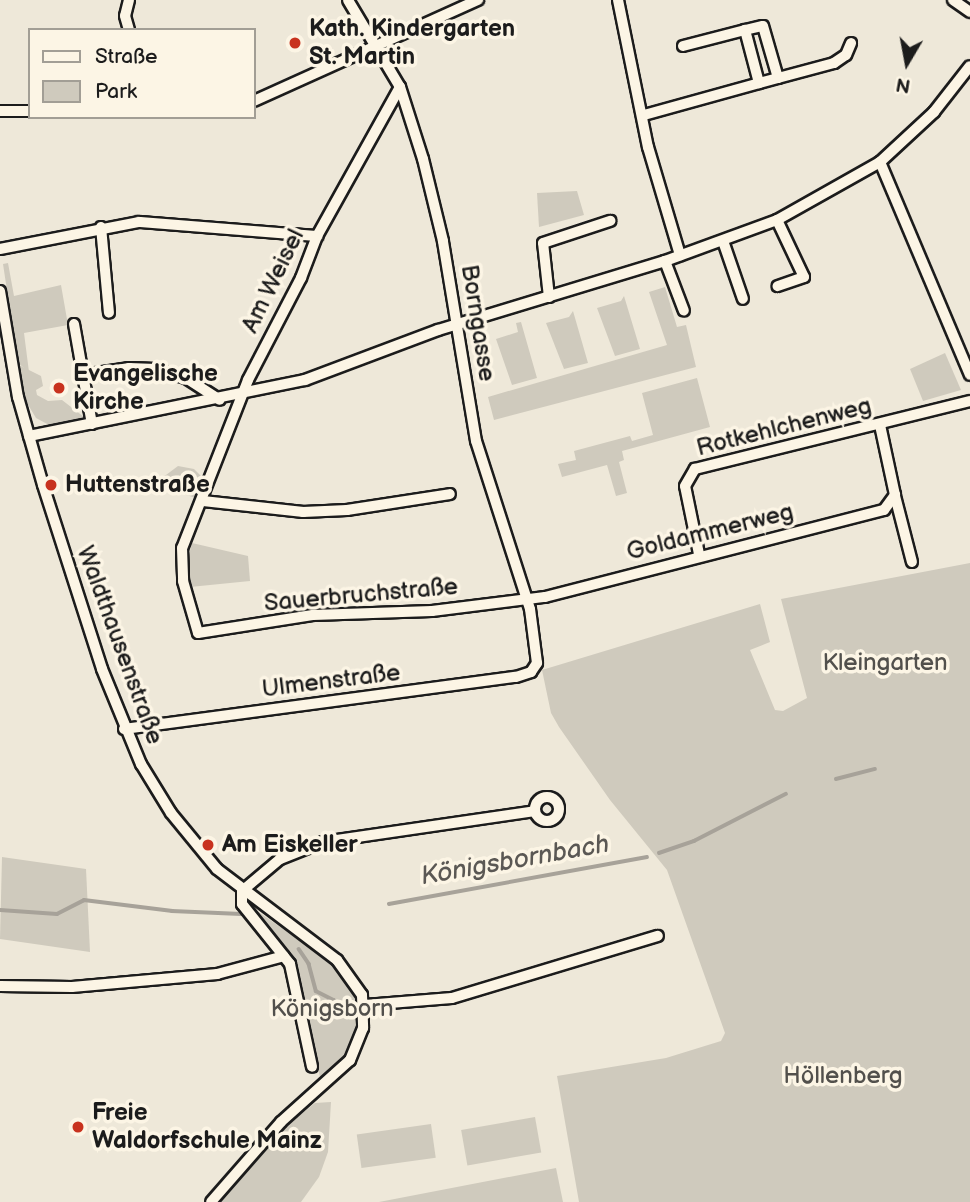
<!DOCTYPE html>
<meta charset="utf-8">
<style>
body{margin:0}
#map{position:relative;width:970px;height:1202px;overflow:hidden;background:#eee8d9;font-family:"Balsamiq Sans",sans-serif}
div>[style]{position:absolute}
[style*='--x']{left:calc(var(--x)*1px);top:calc(var(--y)*1px);width:calc(var(--w)*1px);rotate:calc(var(--a)*1deg)}
.green>*{inset:0;background:#cfcabd;transform-origin:0 0}
.stream>*{height:3.5px;margin:-1.75px;padding:0 1.75px;transform-origin:1.75px;border-radius:1.75px;background:#a7a299}
.roads{filter:drop-shadow(2px 0 #1c1c1c) drop-shadow(-2px 0 #1c1c1c) drop-shadow(0 2px #1c1c1c) drop-shadow(0 -2px #1c1c1c)}
.street>*{height:10px;margin:-5px;padding:0 5px;transform-origin:5px;border-radius:5px;background:#fcf5e5}
.street>.ring{margin:-5px;padding:0;box-sizing:content-box;background:none;border:10px solid #fcf5e5;border-radius:50%}
.dots>*{width:19px;height:19px;translate:-50% -50%;box-sizing:border-box;border:4px solid #fcf5e5;border-radius:50%}
span{translate:-50% -50%;white-space:nowrap;text-align:center;line-height:1.15;-webkit-text-stroke:7px #fcf5e5;paint-order:stroke}
.poi-label{font-size:24px;color:#1c1c1c;font-weight:700}
.left{translate:0 -50%;text-align:left}
.street-label{font-size:24px;color:#1c1c1c}
.park-label{font-size:24px;color:#52504c}
.water-label{font-size:26px;color:#5b5854;font-style:italic}
.legend{position:absolute;left:28px;top:28px;width:228px;height:91px;box-sizing:border-box;background:#fcf5e5;border:2px solid #a29e95;margin:0;padding:9px 12px;list-style:none;font-size:21px;color:#1c1c1c}
.legend li{display:flex;align-items:center;gap:14px;height:35px}
.legend b{width:35px;border:2px solid #a29e95}
.north{position:absolute;left:872px;top:28px;width:70px;height:70px;-webkit-text-stroke:5px #fcf5e5;paint-order:stroke;rotate:190deg;font-size:19px;font-weight:700;line-height:28px;text-align:center;color:#1c1c1c}
.north::after{content:'';display:block;margin:auto;width:24px;height:32px;background:#1c1c1c;clip-path:polygon(50% 0,100% 100%,50% 72%,0 100%)}
</style>
<div id="map">
<div class="green">
<div style="clip-path:polygon(577px 191px,584px 215px,539px 227px,537px 193px)"></div>
<div style="clip-path:polygon(8px 263px,14px 296px,61px 285px,68px 325px,24px 333px,29px 372px,18px 363px,3px 264px)"></div>
<div style="clip-path:polygon(665px 287px,677px 327px,686px 325px,696px 367px,494px 420px,488px 397px,667px 345px,649px 292px)"></div>
<div style="clip-path:polygon(624px 296px,640px 349px,615px 356px,597px 308px,621px 301px)"></div>
<div style="clip-path:polygon(573px 311px,588px 363px,564px 369px,546px 323px,569px 317px)"></div>
<div style="clip-path:polygon(521px 322px,537px 378px,512px 385px,496px 339px,518px 332px,516px 323px)"></div>
<div style="clip-path:polygon(945px 353px,961px 390px,923px 401px,910px 369px)"></div>
<div style="clip-path:polygon(19px 365px,41px 376px,43px 386px,36px 390px,37px 395px,48px 401px,62px 400px,84px 417px,51px 426px,36px 418px,27px 403px)"></div>
<div style="clip-path:polygon(697px 378px,710px 427px,622px 451px,624px 460px,619px 462px,627px 493px,616px 496px,607px 465px,562px 477px,558px 464px,576px 460px,574px 451px,630px 436px,632px 441px,653px 435px,642px 393px)"></div>
<div style="clip-path:polygon(178px 466px,194px 469px,204px 479px,196px 498px,160px 487px,162px 478px)"></div>
<div style="clip-path:polygon(192px 543px,248px 556px,250px 581px,190px 587px,187px 562px)"></div>
<div style="clip-path:polygon(970px 563px,970px 1202px,579px 1202px,557px 1076px,666px 1058px,721px 1041px,725px 1033px,667px 870px,610px 800px,559px 727px,551px 713px,542px 670px,760px 604px,770px 642px,750px 650px,775px 710px,783px 711px,807px 698px,781px 599px)"></div>
<div style="clip-path:polygon(2px 857px,86px 869px,90px 952px,0 939px)"></div>
<div style="clip-path:polygon(247px 904px,339px 968px,355px 991px,360px 1023px,351px 1051px,321px 1081px,293px 963px)"></div>
<div style="clip-path:polygon(331px 1102px,328px 1152px,319px 1177px,301px 1202px,220px 1202px,290px 1123px,315px 1103px)"></div>
<div style="left:535px;top:1117px;width:36px;height:75px;rotate:80deg"></div>
<div style="left:431px;top:1124px;width:34px;height:75px;rotate:82deg"></div>
<div style="clip-path:polygon(556px 1168px,563px 1202px,379px 1202px)"></div>
</div>
<div class="stream">
<div style="--x:836;--y:779;--w:40;--a:-14.4"></div>
<div style="--x:659;--y:853;--w:37;--a:-19"></div>
<div style="--x:694;--y:841;--w:103;--a:-27.1"></div>
<div style="--x:389;--y:904;--w:262;--a:-10.3"></div>
<div style="--x:0;--y:910;--w:57;--a:4"></div>
<div style="--x:57;--y:914;--w:30;--a:-27"></div>
<div style="--x:84;--y:900;--w:89;--a:7.1"></div>
<div style="--x:172;--y:911;--w:69;--a:2.5"></div>
<div style="--x:299;--y:949;--w:18;--a:56"></div>
<div style="--x:309;--y:964;--w:28;--a:75"></div>
<div style="--x:316;--y:991;--w:20;--a:27"></div>
<div style="--x:334;--y:1000;--w:18;--a:96"></div>
</div>
<div class="roads">
<div class="street">
<div style="--x:129;--y:0;--w:16;--a:104"></div>
<div style="--x:125;--y:16;--w:15;--a:74"></div>
<div style="--x:618;--y:0;--w:150;--a:78.5"></div>
<div style="--x:648;--y:147;--w:113;--a:73.5"></div>
<div style="--x:953;--y:0;--w:21;--a:35"></div>
<div style="--x:683;--y:46;--w:64;--a:-14.5"></div>
<div style="--x:745;--y:30;--w:18;--a:-13"></div>
<div style="--x:763;--y:26;--w:54;--a:73.9"></div>
<div style="--x:778;--y:78;--w:20;--a:165"></div>
<div style="--x:759;--y:83;--w:55;--a:-104.8"></div>
<div style="--x:778;--y:78;--w:58;--a:-15"></div>
<div style="--x:834;--y:63;--w:14;--a:-34"></div>
<div style="--x:846;--y:55;--w:13;--a:-67"></div>
<div style="--x:400;--y:87;--w:171;--a:119.1"></div>
<div style="--x:317;--y:236;--w:45;--a:110.9"></div>
<div style="--x:301;--y:278;--w:115;--a:117.5"></div>
<div style="--x:248;--y:380;--w:180;--a:111.4"></div>
<div style="--x:182;--y:548;--w:33;--a:88"></div>
<div style="--x:183;--y:581;--w:54;--a:73.9"></div>
<div style="--x:198;--y:633;--w:116;--a:-8.9"></div>
<div style="--x:313;--y:615;--w:119;--a:-1.9"></div>
<div style="--x:432;--y:611;--w:114;--a:-7.1"></div>
<div style="--x:545;--y:597;--w:350;--a:-14.4"></div>
<div style="--x:884;--y:510;--w:19;--a:-54"></div>
<div style="--x:895;--y:495;--w:72;--a:-102.1"></div>
<div style="--x:254;--y:101;--w:246;--a:-24.3"></div>
<div style="--x:0;--y:111;--w:30;--a:0"></div>
<div style="--x:644;--y:115;--w:119;--a:-15.5"></div>
<div style="--x:880;--y:162;--w:231;--a:67.1"></div>
<div style="--x:777;--y:220;--w:63;--a:64.7"></div>
<div style="--x:804;--y:277;--w:28;--a:161"></div>
<div style="--x:101;--y:227;--w:86;--a:84.7"></div>
<div style="--x:723;--y:241;--w:61;--a:71"></div>
<div style="--x:0;--y:249;--w:142;--a:-11"></div>
<div style="--x:139;--y:222;--w:179;--a:4.5"></div>
<div style="--x:665;--y:261;--w:53;--a:69.2"></div>
<div style="--x:0;--y:291;--w:108;--a:80.4"></div>
<div style="--x:18;--y:397;--w:91;--a:74.1"></div>
<div style="--x:43;--y:485;--w:193;--a:72.2"></div>
<div style="--x:102;--y:669;--w:103;--a:67.7"></div>
<div style="--x:141;--y:764;--w:57;--a:58.5"></div>
<div style="--x:171;--y:813;--w:72;--a:50.6"></div>
<div style="--x:217;--y:869;--w:151;--a:37.2"></div>
<div style="--x:337;--y:960;--w:43;--a:54.5"></div>
<div style="--x:362;--y:995;--w:33;--a:88"></div>
<div style="--x:363;--y:1028;--w:35;--a:112"></div>
<div style="--x:350;--y:1060;--w:93;--a:138.1"></div>
<div style="--x:281;--y:1122;--w:106;--a:131.2"></div>
<div style="--x:549;--y:297;--w:54;--a:-96.3"></div>
<div style="--x:543;--y:243;--w:71;--a:-18.2"></div>
<div style="--x:74;--y:324;--w:52;--a:80"></div>
<div style="--x:92;--y:424;--w:50;--a:-100.4"></div>
<div style="--x:83;--y:375;--w:47;--a:-8.7"></div>
<div style="--x:129;--y:368;--w:27;--a:2"></div>
<div style="--x:156;--y:369;--w:31;--a:17"></div>
<div style="--x:186;--y:378;--w:40;--a:32.9"></div>
<div style="--x:29;--y:436;--w:282;--a:-11.5"></div>
<div style="--x:305;--y:380;--w:142;--a:-20.6"></div>
<div style="--x:438;--y:330;--w:237;--a:-16.9"></div>
<div style="--x:665;--y:261;--w:119;--a:-20.1"></div>
<div style="--x:777;--y:220;--w:118;--a:-29.4"></div>
<div style="--x:880;--y:162;--w:74;--a:-42.8"></div>
<div style="--x:934;--y:112;--w:58;--a:-52"></div>
<div style="--x:895;--y:496;--w:68;--a:75.6"></div>
<div style="--x:203;--y:501;--w:101;--a:6.3"></div>
<div style="--x:303;--y:512;--w:44;--a:-2.6"></div>
<div style="--x:347;--y:510;--w:104;--a:-8.8"></div>
<div style="--x:699;--y:554;--w:69;--a:-101.6"></div>
<div style="--x:685;--y:486;--w:20;--a:-60"></div>
<div style="--x:695;--y:469;--w:283;--a:-13.9"></div>
<div style="--x:124;--y:729;--w:395;--a:-7.6"></div>
<div style="--x:516;--y:677;--w:16;--a:-18"></div>
<div style="--x:531;--y:672;--w:11;--a:-56"></div>
<div style="--x:537;--y:663;--w:54;--a:-97.4"></div>
<div style="--x:530;--y:609;--w:176;--a:-107.8"></div>
<div style="--x:476;--y:441;--w:203;--a:-99.4"></div>
<div style="--x:443;--y:241;--w:84;--a:-103.7"></div>
<div style="--x:423;--y:159;--w:76;--a:-107.7"></div>
<div style="--x:400;--y:87;--w:101;--a:-120.9"></div>
<div class="ring" style="left:535px;top:797px;width:14px;height:14px"></div>
<div style="--x:242;--y:891;--w:50;--a:-40.1"></div>
<div style="--x:280;--y:859;--w:46;--a:-21.6"></div>
<div style="--x:323;--y:842;--w:214;--a:-8.3"></div>
<div style="--x:242;--y:891;--w:13;--a:90"></div>
<div style="--x:242;--y:904;--w:77;--a:51.3"></div>
<div style="--x:290;--y:964;--w:105;--a:77.9"></div>
<div style="--x:0;--y:986;--w:72;--a:0.8"></div>
<div style="--x:72;--y:987;--w:146;--a:-5.1"></div>
<div style="--x:217;--y:974;--w:69;--a:-15"></div>
<div style="--x:365;--y:1005;--w:87;--a:-4.6"></div>
<div style="--x:452;--y:998;--w:215;--a:-16.8"></div>
</div>
</div>
<div class="dots">
<div style="left:295px;top:43px;background:#c8321e"></div>
<div style="left:59px;top:388px;background:#c8321e"></div>
<div style="left:51px;top:485px;background:#c8321e"></div>
<div style="left:208px;top:845px;background:#c8321e"></div>
<div style="left:78px;top:1127px;background:#c8321e"></div>
</div>
<div class="poi-label">
<span class="left" style="left:309px;top:43px">Kath. Kindergarten<br>St. Martin</span>
<span class="left" style="left:73px;top:388px">Evangelische<br>Kirche</span>
<span class="left" style="left:65px;top:485px">Huttenstraße</span>
<span class="left" style="left:222px;top:845px">Am Eiskeller</span>
<span class="left" style="left:92px;top:1127px">Freie<br>Waldorfschule Mainz</span>
</div>
<div class="street-label">
<span style="left:273px;top:281px;rotate:-64deg">Am Weisel</span>
<span style="left:478px;top:323px;rotate:81deg">Borngasse</span>
<span style="left:784px;top:427px;rotate:-14deg">Rotkehlchenweg</span>
<span style="left:710px;top:532px;rotate:-14deg">Goldammerweg</span>
<span style="left:361px;top:595px;rotate:-5deg">Sauerbruchstraße</span>
<span style="left:120px;top:645px;rotate:70deg">Waldthausenstraße</span>
<span style="left:331px;top:681px;rotate:-7deg">Ulmenstraße</span>
</div>
<div class="park-label">
<span style="left:885px;top:663px">Kleingarten</span>
<span style="left:332px;top:1009px">Königsborn</span>
<span style="left:843px;top:1076px">Höllenberg</span>
</div>
<div class="water-label">
<span style="left:515px;top:861px;rotate:-10deg">Königsbornbach</span>
</div>
<ul class="legend">
<li><b style="height:9px;background:#fcf5e5"></b>Straße</li>
<li><b style="height:19px;background:#cfcabd"></b>Park</li>
</ul>
<div class="north">N</div>
</div>
